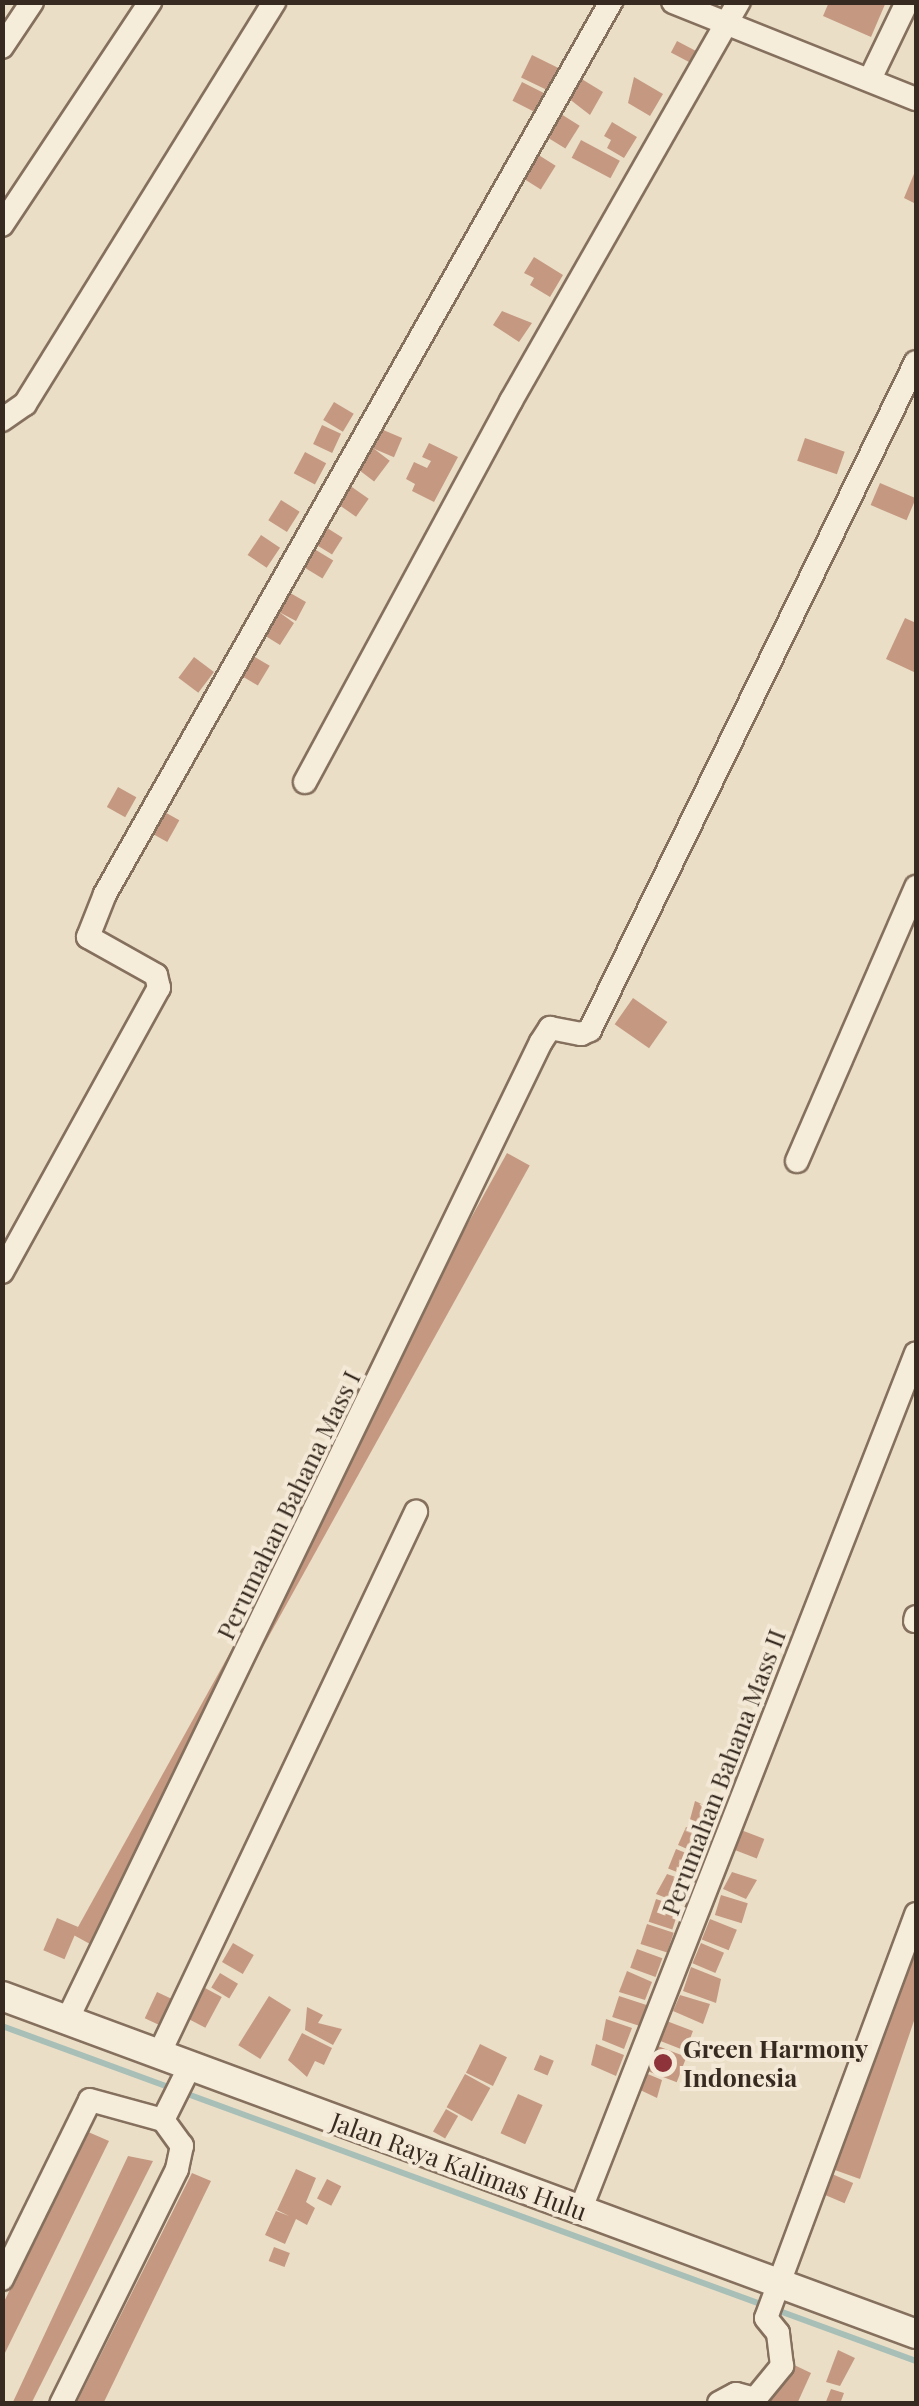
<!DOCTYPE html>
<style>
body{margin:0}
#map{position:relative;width:919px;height:2406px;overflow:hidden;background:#ebdec7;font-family:"Playfair Display",serif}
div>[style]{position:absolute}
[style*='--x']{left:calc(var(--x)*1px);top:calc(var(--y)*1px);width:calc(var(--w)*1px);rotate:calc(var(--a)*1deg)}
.stream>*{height:6px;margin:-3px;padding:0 3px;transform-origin:3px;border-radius:3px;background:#a8bfb7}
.building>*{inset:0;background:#c59981;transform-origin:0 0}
.roads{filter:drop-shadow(2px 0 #85705e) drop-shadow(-2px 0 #85705e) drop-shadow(0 2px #85705e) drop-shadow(0 -2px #85705e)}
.minor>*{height:22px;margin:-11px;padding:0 11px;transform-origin:11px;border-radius:11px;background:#f6ecda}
.tertiary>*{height:28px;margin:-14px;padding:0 14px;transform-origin:14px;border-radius:14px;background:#f6ecda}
.dots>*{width:28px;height:28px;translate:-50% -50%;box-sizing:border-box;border:5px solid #f3e9d6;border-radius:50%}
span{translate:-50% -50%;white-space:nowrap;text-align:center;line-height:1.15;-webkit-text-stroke:8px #f3e9d6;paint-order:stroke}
.street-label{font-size:25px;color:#372a20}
.poi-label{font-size:25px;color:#372a20;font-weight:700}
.left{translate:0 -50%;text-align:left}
.frame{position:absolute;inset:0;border:5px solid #372a20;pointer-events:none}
</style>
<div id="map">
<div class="stream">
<div style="--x:2;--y:2026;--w:973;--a:20.13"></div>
</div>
<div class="building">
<div style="clip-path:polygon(829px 2px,886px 2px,871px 37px,823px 16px)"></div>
<div style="left:677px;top:41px;width:21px;height:13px;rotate:28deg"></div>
<div style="left:532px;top:55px;width:30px;height:25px;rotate:26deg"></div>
<div style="clip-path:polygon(634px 77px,663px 94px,650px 116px,628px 103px)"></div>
<div style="clip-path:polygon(580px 78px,603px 92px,590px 115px,568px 98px)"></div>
<div style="left:522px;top:82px;width:25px;height:21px;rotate:27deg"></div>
<div style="left:561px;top:114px;width:22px;height:27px;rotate:32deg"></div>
<div style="clip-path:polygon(612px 122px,637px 137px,624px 158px,607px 148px,611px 140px,604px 136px)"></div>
<div style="left:581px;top:140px;width:44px;height:20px;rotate:28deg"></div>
<div style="left:537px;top:154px;width:22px;height:28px;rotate:32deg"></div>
<div style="clip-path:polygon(916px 169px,916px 204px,904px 198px)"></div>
<div style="clip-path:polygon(534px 257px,563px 275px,550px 297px,530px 285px,534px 278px,524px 273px)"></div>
<div style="clip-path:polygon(502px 311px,532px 323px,519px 342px,493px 325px)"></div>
<div style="left:334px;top:402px;width:23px;height:21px;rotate:31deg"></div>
<div style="left:322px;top:425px;width:21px;height:21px;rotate:25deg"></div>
<div style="left:381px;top:429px;width:23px;height:21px;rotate:23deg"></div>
<div style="left:805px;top:438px;width:42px;height:24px;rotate:19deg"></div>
<div style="clip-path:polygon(429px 443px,458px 457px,434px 502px,412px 491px,415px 484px,406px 479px,414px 462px,427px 468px,431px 461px,422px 457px)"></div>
<div style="left:373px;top:448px;width:21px;height:26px;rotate:37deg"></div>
<div style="left:305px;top:452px;width:24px;height:24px;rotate:28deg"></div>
<div style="left:880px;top:483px;width:39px;height:24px;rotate:23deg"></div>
<div style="left:349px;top:485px;width:24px;height:22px;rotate:35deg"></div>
<div style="left:281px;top:500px;width:22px;height:24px;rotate:32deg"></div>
<div style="left:324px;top:526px;width:22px;height:20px;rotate:32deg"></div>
<div style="left:261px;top:535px;width:23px;height:24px;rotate:34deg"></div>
<div style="left:311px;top:547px;width:26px;height:21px;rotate:31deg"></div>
<div style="clip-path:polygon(285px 590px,306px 602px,296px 621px,279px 612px,294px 623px,280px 645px,259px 632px)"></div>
<div style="clip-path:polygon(905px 618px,916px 623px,916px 673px,886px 659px)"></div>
<div style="left:250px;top:654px;width:23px;height:23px;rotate:31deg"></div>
<div style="left:194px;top:657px;width:25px;height:26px;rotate:37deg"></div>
<div style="left:118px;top:787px;width:21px;height:23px;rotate:29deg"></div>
<div style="left:161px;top:810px;width:21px;height:25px;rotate:29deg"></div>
<div style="left:633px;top:998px;width:42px;height:32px;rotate:35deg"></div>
<div style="left:507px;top:1153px;width:26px;height:894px;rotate:29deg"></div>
<div style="clip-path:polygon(695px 1801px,717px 1811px,709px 1830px,689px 1823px)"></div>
<div style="clip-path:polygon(686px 1827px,707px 1833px,701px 1855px,678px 1845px)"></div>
<div style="left:741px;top:1830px;width:25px;height:21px;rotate:21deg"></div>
<div style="left:676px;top:1849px;width:24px;height:21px;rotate:22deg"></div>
<div style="clip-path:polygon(732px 1872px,757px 1880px,746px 1899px,723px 1889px)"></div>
<div style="clip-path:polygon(667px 1874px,690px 1882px,682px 1904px,656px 1894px)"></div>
<div style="left:721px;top:1895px;width:28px;height:21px;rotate:17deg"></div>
<div style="left:656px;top:1899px;width:25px;height:24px;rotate:18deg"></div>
<div style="left:57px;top:1918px;width:23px;height:35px;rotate:23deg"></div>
<div style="left:710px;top:1919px;width:29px;height:22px;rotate:22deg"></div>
<div style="left:647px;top:1924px;width:28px;height:21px;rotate:18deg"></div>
<div style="left:233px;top:1943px;width:24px;height:22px;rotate:30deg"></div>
<div style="left:701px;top:1943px;width:25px;height:22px;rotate:23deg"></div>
<div style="clip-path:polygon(916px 1944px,916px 2015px,860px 2179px,832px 2169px)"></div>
<div style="left:637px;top:1949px;width:27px;height:20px;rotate:20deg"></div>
<div style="clip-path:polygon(691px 1967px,721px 1979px,716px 2003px,683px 1991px)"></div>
<div style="clip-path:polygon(627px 1971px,652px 1982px,645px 2000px,619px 1992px)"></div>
<div style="left:220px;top:1973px;width:21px;height:17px;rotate:31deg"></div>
<div style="left:205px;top:1988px;width:19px;height:35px;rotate:28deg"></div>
<div style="left:157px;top:1992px;width:26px;height:29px;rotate:25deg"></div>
<div style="clip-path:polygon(680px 1995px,710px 2004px,703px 2024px,673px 2011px)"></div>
<div style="left:269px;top:1996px;width:26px;height:58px;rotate:32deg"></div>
<div style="left:619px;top:1996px;width:29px;height:22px;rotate:18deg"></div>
<div style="clip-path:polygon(307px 2007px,323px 2015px,318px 2023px,342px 2029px,333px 2045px,305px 2030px)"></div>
<div style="clip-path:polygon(606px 2019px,632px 2028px,624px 2049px,602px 2040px)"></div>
<div style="left:664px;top:2020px;width:31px;height:21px;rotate:21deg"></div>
<div style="clip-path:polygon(302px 2033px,332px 2048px,324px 2065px,315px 2061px,307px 2077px,288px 2060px)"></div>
<div style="left:650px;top:2043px;width:39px;height:27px;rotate:21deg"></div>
<div style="left:480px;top:2044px;width:30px;height:32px;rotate:26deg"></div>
<div style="clip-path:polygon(596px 2044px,624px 2055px,616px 2076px,591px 2065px)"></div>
<div style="left:540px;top:2055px;width:15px;height:16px;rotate:23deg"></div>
<div style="clip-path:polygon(643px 2072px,662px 2080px,657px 2098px,636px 2088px)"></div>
<div style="left:465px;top:2074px;width:29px;height:38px;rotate:29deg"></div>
<div style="left:518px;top:2094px;width:27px;height:43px;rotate:24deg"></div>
<div style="left:446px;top:2109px;width:14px;height:26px;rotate:30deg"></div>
<div style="clip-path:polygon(86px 2131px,109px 2141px,2px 2359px,2px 2306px)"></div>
<div style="clip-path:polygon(128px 2156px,153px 2161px,31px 2404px,12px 2404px)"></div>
<div style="clip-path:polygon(296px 2169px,316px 2178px,306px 2202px,315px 2208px,307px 2225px,296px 2219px,285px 2244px,265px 2235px,276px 2211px,289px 2216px,277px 2210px)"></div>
<div style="clip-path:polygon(192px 2173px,211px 2181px,103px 2404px,76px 2404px)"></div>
<div style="left:832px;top:2174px;width:23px;height:22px;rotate:23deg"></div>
<div style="left:327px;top:2179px;width:16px;height:22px;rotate:27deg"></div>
<div style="left:274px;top:2247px;width:17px;height:15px;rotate:21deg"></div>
<div style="clip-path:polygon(838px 2350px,855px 2358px,840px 2386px,826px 2382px)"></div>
<div style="clip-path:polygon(790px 2363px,811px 2373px,797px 2404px,766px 2404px)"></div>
<div style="clip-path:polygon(831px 2389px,844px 2393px,840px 2404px,825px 2404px)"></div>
</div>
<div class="roads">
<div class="minor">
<div style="--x:673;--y:2;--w:262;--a:21.8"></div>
<div style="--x:2;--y:47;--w:54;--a:-56.3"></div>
<div style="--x:870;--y:79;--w:85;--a:-64.3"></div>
<div style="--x:2;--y:225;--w:268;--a:-56.4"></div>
<div style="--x:2;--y:420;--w:28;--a:-35"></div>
<div style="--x:25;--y:404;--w:473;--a:-58.2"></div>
<div style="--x:305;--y:782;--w:433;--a:-61.6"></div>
<div style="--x:511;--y:401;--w:460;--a:-60.3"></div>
<div style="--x:797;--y:1161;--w:299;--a:-66.5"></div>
<div style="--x:2;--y:1272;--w:325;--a:-61.1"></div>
<div style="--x:159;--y:988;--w:13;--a:-103"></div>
<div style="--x:156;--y:975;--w:78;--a:-150.8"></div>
<div style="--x:88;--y:937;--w:46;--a:-68.4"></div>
<div style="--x:105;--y:894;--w:1026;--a:-60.44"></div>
<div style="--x:915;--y:1621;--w:4;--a:-76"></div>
<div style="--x:69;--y:2016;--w:1082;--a:-64.15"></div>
<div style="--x:541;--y:1042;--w:17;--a:-57"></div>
<div style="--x:550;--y:1028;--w:32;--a:11"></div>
<div style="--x:581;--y:1034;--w:10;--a:-24"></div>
<div style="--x:590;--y:1030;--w:743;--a:-63.99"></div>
<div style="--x:160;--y:2052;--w:598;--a:-64.64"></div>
<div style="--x:580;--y:2211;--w:921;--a:-68.61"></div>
<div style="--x:2;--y:2279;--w:199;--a:-63.8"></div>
<div style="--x:90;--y:2100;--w:76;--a:15.3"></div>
<div style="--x:719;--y:2403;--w:19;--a:-28"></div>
<div style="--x:736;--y:2394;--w:20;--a:15"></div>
<div style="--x:755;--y:2399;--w:43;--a:-50.7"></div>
<div style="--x:782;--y:2366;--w:33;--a:-97"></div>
<div style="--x:778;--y:2333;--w:19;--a:-129"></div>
<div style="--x:766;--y:2318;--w:431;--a:-69.6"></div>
<div style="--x:61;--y:2404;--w:262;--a:-63.7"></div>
<div style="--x:177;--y:2169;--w:24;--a:-78"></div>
<div style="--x:182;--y:2146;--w:32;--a:-126"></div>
<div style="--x:163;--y:2120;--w:63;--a:-63.4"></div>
</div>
<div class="tertiary">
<div style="--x:2;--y:1996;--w:974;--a:20.29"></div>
</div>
</div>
<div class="dots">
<div style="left:663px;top:2063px;background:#8f333a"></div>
</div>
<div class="street-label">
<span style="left:288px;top:1505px;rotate:-64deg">Perumahan Bahana Mass I</span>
<span style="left:723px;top:1772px;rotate:-69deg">Perumahan Bahana Mass II</span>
<span style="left:459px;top:2166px;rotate:20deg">Jalan Raya Kalimas Hulu</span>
</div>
<div class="poi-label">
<span class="left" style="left:683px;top:2063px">Green Harmony<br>Indonesia</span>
</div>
<div class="frame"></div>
</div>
